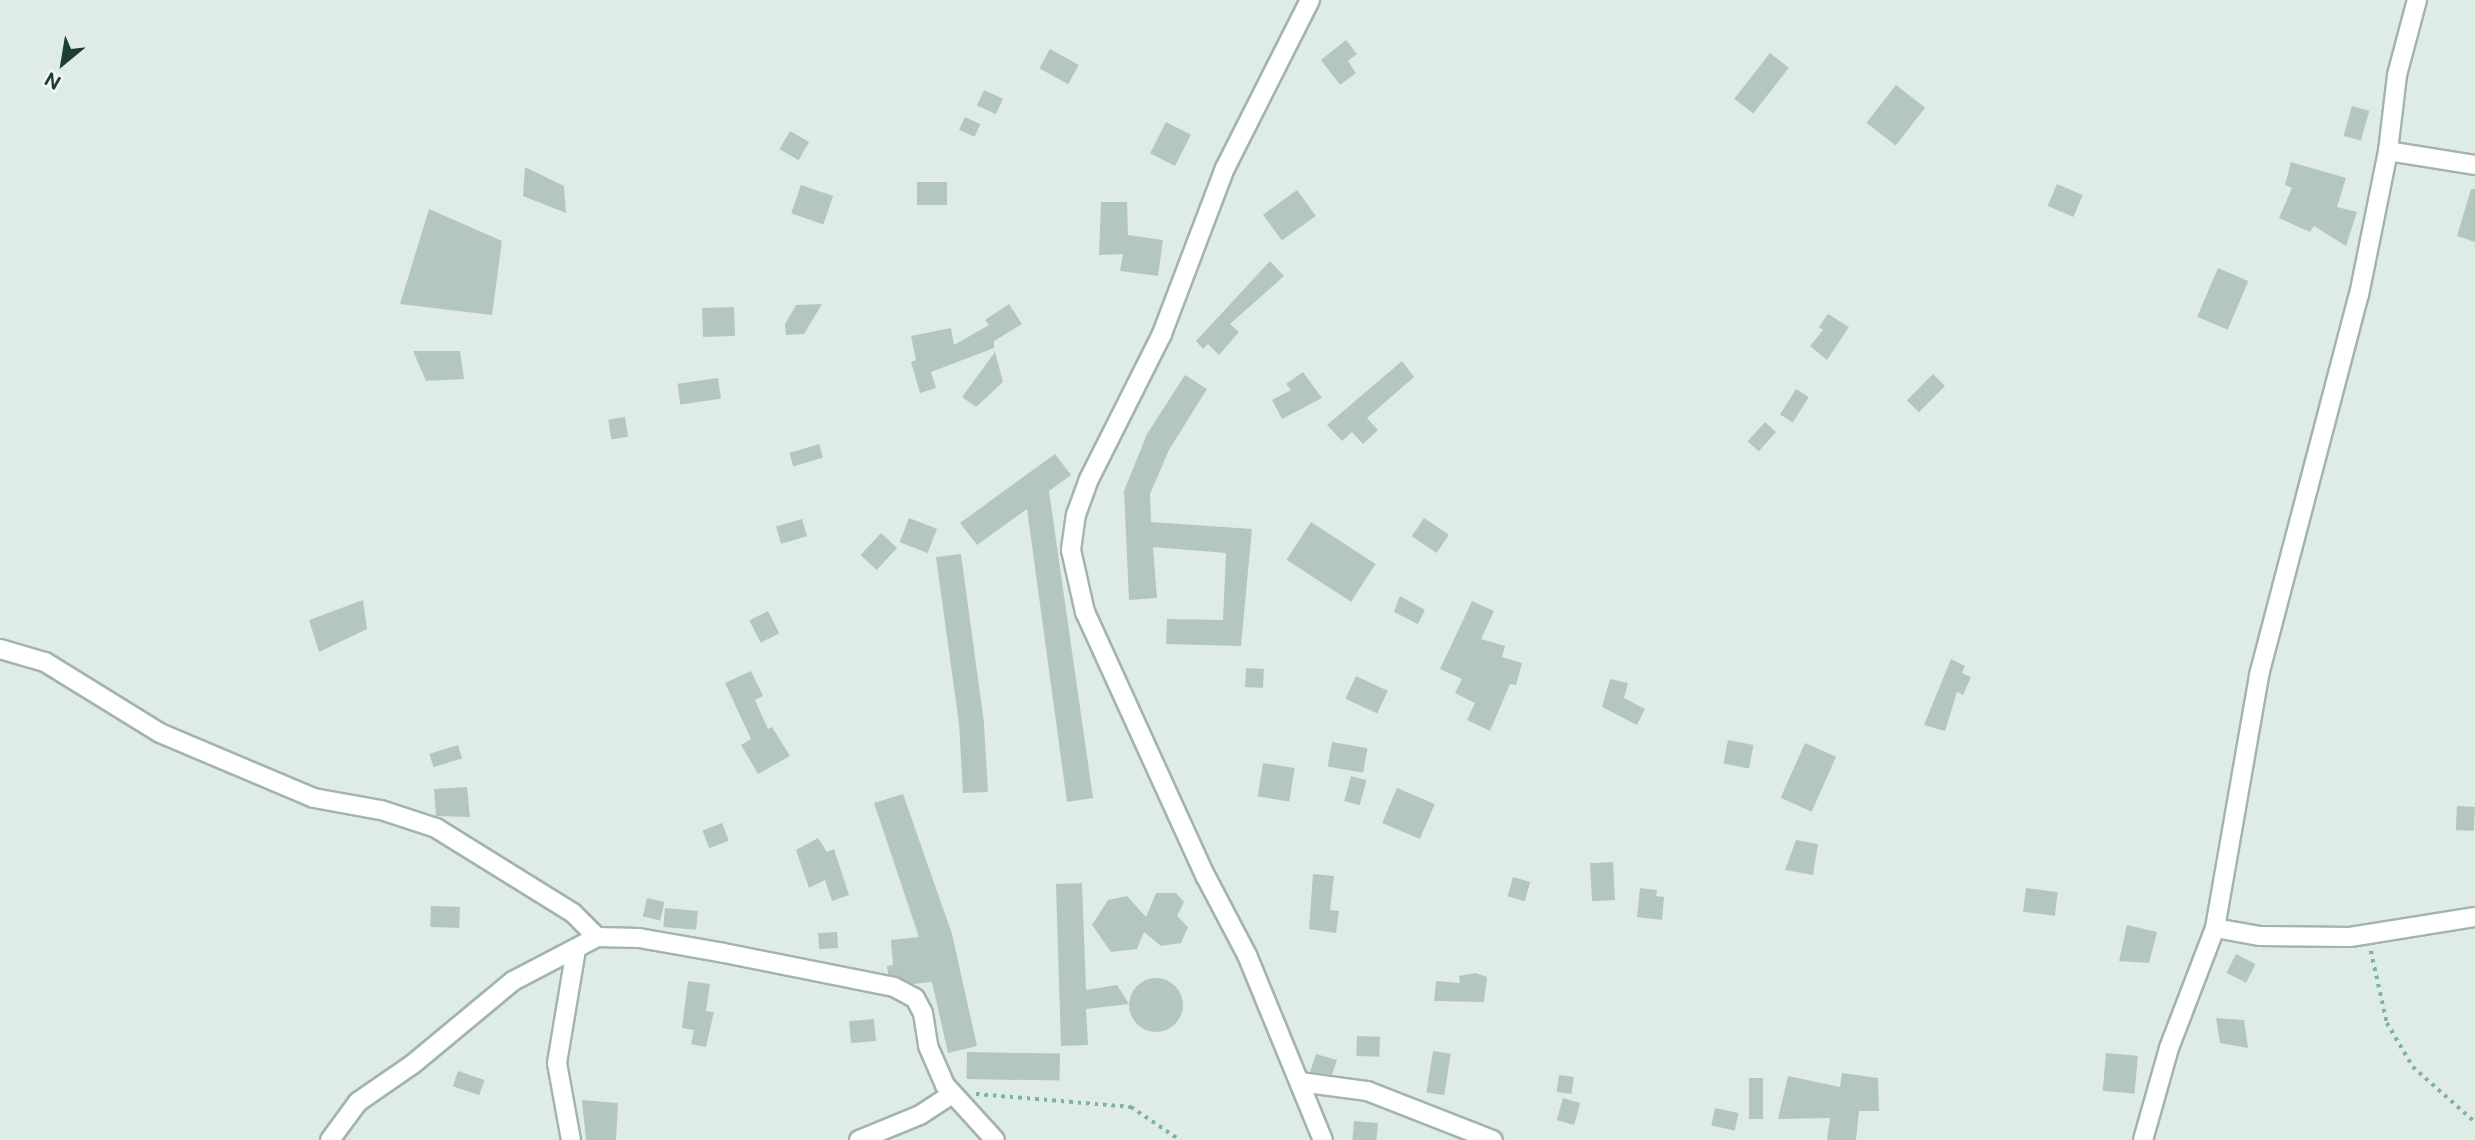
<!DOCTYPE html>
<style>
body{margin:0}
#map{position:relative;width:2475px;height:1140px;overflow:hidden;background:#dfece6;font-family:"Public Sans",sans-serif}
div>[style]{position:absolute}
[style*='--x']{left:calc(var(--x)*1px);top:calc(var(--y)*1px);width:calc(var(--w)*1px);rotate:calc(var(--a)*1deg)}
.building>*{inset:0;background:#b4c7bf;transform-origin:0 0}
.round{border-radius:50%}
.path>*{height:3.5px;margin-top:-1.75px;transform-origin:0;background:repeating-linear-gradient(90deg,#7bb4a2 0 3.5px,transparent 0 8.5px)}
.roads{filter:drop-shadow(2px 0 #a1b4ad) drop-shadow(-2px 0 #a1b4ad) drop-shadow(0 2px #a1b4ad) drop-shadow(0 -2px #a1b4ad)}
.minor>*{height:18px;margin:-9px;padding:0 9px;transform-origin:9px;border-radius:9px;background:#fff}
span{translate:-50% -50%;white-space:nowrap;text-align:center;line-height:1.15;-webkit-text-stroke:7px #f0f8f4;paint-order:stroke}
.north{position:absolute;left:28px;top:28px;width:70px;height:70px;-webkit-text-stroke:5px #f0f8f4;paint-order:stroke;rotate:210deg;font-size:19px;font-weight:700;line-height:28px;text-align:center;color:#1e3e35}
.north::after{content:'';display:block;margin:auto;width:24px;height:32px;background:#1e3e35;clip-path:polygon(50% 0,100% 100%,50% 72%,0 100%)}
</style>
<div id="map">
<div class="building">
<div style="clip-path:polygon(1346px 40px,1357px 54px,1348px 61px,1356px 73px,1340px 85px,1321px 60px)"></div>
<div style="left:1050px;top:49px;width:33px;height:22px;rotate:29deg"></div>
<div style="left:1770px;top:53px;width:24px;height:58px;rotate:38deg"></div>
<div style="left:1896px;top:85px;width:37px;height:48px;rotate:38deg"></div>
<div style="left:984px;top:90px;width:21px;height:17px;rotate:25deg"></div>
<div style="left:2352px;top:106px;width:18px;height:31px;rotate:16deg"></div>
<div style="left:965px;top:117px;width:17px;height:14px;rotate:25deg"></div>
<div style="left:1166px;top:122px;width:28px;height:35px;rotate:27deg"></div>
<div style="left:790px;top:131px;width:22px;height:21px;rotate:30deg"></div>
<div style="clip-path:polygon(2291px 162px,2346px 178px,2337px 207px,2357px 212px,2346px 246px,2314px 226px,2310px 232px,2279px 218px,2292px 188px,2285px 185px)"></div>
<div style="clip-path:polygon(525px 167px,564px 186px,566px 213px,523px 196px)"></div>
<div style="left:917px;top:182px;width:30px;height:23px"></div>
<div style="left:2057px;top:184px;width:28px;height:24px;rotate:23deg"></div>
<div style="left:801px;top:185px;width:34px;height:30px;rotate:19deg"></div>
<div style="clip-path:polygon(2471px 189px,2475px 189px,2475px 242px,2457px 236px)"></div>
<div style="left:1297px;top:190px;width:32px;height:42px;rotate:54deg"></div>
<div style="clip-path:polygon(1101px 202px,1127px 202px,1128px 235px,1163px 240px,1158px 276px,1120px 271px,1123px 254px,1099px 255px)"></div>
<div style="clip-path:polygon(429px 209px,502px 241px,492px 315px,400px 304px)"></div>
<div style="clip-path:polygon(1270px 261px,1284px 276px,1230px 324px,1239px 332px,1219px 355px,1208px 344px,1203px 349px,1196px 341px)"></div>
<div style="left:2218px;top:268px;width:33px;height:53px;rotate:23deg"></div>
<div style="clip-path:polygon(822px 304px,804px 334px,786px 335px,785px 324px,796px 305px)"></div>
<div style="clip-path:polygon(1009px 304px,1022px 324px,994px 341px,994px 348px,931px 372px,936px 388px,920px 393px,911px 362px,916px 360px,911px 336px,951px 328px,954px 345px,989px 325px,985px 320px)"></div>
<div style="left:734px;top:307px;width:29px;height:32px;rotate:88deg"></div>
<div style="clip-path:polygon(1828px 314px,1849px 327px,1827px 360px,1810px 346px,1823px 330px,1819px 327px)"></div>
<div style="clip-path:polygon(413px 351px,460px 351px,464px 379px,426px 381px)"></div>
<div style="clip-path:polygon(995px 352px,1003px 382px,976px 407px,962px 397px)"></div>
<div style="clip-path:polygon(1402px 361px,1414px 377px,1367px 418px,1378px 430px,1363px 444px,1352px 432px,1342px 441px,1327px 425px)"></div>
<div style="clip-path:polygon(1303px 372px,1322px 398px,1282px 419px,1272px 400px,1291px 390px,1286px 384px)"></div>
<div style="left:1933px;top:374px;width:17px;height:37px;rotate:45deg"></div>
<div style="clip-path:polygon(1185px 375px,1207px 389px,1169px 450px,1150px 494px,1151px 522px,1252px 529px,1241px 646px,1166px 644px,1167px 619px,1223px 620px,1226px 553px,1153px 547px,1157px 598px,1129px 600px,1124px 491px,1147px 434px)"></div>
<div style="left:718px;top:378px;width:21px;height:41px;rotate:82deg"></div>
<div style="left:1796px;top:389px;width:15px;height:30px;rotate:32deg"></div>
<div style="left:625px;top:417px;width:20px;height:17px;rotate:81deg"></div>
<div style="left:1765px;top:422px;width:15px;height:26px;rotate:42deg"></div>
<div style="left:819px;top:444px;width:14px;height:31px;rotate:73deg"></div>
<div style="clip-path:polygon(1055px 454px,1071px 475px,1049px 491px,1093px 798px,1067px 802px,1027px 509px,977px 545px,960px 523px)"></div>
<div style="left:909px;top:518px;width:30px;height:26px;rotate:21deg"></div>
<div style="left:1424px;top:518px;width:30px;height:22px;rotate:34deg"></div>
<div style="left:802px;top:519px;width:18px;height:27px;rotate:74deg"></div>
<div style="left:1311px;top:522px;width:77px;height:45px;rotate:33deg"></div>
<div style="left:881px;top:533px;width:22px;height:30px;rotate:43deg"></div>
<div style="clip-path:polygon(961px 554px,984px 723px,988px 792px,963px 793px,959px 724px,936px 557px)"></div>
<div style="clip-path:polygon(1400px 596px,1425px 610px,1418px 624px,1394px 612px)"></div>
<div style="clip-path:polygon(363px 600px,367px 629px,319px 652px,309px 620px)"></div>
<div style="clip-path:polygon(1472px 601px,1494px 611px,1481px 639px,1505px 646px,1502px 657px,1522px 663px,1516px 685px,1510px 684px,1490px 731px,1467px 720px,1475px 703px,1455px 693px,1462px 679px,1440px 669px)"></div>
<div style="left:768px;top:611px;width:25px;height:21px;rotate:63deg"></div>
<div style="clip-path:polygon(1951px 659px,1965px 666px,1962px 673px,1971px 677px,1963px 695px,1957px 692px,1945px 731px,1924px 725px)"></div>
<div style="left:1246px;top:668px;width:18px;height:19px;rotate:3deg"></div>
<div style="clip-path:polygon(751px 671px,763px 696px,755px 700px,768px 729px,772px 727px,790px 756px,758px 774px,741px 745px,751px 739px,725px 683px)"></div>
<div style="left:1356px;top:676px;width:35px;height:25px;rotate:25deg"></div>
<div style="clip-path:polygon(1610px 679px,1628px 683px,1624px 698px,1645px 709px,1637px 725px,1602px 707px)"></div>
<div style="left:1728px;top:740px;width:26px;height:24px;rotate:11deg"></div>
<div style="left:1332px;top:742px;width:36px;height:25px;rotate:10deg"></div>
<div style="left:1805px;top:743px;width:34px;height:60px;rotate:24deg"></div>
<div style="left:458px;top:745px;width:14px;height:30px;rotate:73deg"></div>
<div style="left:1263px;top:763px;width:32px;height:34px;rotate:9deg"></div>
<div style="left:1351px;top:776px;width:16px;height:26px;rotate:15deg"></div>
<div style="clip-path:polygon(467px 787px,470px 817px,436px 816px,434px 789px)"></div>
<div style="left:1397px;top:788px;width:41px;height:38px;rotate:23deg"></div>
<div style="clip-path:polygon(903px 794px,952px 934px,977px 1046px,948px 1053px,932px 982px,912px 984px,888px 974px,887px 966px,893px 965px,891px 940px,919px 937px,874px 803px)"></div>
<div style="left:2457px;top:806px;width:18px;height:24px;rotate:3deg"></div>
<div style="left:722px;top:823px;width:19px;height:21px;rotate:69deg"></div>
<div style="clip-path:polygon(818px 838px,827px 852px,834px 849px,849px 895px,832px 901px,825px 880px,809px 888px,796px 850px)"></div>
<div style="clip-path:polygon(1796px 840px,1818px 844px,1813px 875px,1785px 870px)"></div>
<div style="left:1613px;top:862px;width:38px;height:23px;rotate:87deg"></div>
<div style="clip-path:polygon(1313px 874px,1334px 876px,1330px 910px,1339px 911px,1336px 933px,1309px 929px)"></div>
<div style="left:1513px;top:877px;width:18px;height:20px;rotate:16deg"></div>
<div style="clip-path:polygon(1082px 883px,1086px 990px,1117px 985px,1129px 1004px,1086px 1009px,1088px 1045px,1061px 1046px,1056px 884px)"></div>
<div style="clip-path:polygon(1640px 888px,1657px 890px,1656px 896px,1664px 897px,1662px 920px,1637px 917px)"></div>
<div style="left:2026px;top:888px;width:32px;height:24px;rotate:7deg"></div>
<div style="clip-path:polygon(1156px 893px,1176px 893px,1184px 902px,1177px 916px,1188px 927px,1181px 943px,1161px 946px,1144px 932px,1137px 949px,1111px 952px,1092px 925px,1108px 900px,1127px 896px,1146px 917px)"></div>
<div style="left:647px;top:898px;width:18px;height:19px;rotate:13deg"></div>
<div style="left:431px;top:906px;width:29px;height:21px;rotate:2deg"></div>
<div style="left:665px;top:908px;width:33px;height:19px;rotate:5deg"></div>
<div style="clip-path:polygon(2127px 925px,2157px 932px,2149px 963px,2119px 961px)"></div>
<div style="left:837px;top:932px;width:16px;height:19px;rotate:86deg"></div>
<div style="left:2236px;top:954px;width:22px;height:21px;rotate:27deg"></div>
<div style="clip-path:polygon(1476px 973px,1487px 977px,1484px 1002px,1434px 1001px,1436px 981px,1460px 983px,1459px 976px)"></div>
<div class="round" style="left:1129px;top:978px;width:54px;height:54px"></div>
<div style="clip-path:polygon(688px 981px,710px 984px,706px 1011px,714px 1012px,706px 1047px,691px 1044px,694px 1030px,682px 1028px)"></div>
<div style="clip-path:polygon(2216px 1018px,2244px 1020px,2248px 1048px,2220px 1043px)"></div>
<div style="left:874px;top:1019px;width:22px;height:25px;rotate:85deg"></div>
<div style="left:1357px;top:1036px;width:23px;height:20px;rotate:2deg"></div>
<div style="left:1433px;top:1051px;width:18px;height:42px;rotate:9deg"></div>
<div style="left:967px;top:1052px;width:93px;height:27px;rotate:1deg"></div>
<div style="left:2106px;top:1053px;width:32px;height:38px;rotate:5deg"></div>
<div style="clip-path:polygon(1316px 1054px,1337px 1060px,1332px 1075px,1310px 1072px)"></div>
<div style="left:458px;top:1071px;width:28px;height:16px;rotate:19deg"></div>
<div style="clip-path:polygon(1842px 1073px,1878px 1078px,1879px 1111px,1859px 1111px,1856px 1140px,1827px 1140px,1830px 1118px,1778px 1119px,1788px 1076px,1840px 1087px)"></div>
<div style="left:1559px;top:1075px;width:15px;height:17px;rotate:8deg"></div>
<div style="left:1749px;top:1078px;width:14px;height:41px"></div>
<div style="left:1563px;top:1098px;width:18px;height:23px;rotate:16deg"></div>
<div style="clip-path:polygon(582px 1100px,618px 1103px,616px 1140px,586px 1140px)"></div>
<div style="left:1715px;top:1108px;width:24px;height:18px;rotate:12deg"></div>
<div style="left:1354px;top:1121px;width:24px;height:19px;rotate:5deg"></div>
</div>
<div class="path">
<div style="--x:2371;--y:951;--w:74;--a:77.5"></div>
<div style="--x:2387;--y:1023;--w:51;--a:59.4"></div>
<div style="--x:2413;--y:1067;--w:83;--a:41.6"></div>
<div style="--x:976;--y:1094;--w:156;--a:4.8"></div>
<div style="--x:1131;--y:1107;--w:59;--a:34"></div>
</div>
<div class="roads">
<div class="minor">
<div style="--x:1310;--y:0;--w:188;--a:116.8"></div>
<div style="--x:1225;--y:168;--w:178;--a:110.8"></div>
<div style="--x:1162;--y:334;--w:162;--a:116.7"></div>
<div style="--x:1089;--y:479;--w:37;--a:110"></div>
<div style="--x:1076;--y:514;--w:36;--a:98"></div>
<div style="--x:1071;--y:550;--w:64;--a:77.3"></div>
<div style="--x:1085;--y:612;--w:291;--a:65.5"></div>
<div style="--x:1206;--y:877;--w:88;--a:62.3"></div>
<div style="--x:1247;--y:955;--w:200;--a:67.7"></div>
<div style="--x:2388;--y:151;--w:88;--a:9.1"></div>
<div style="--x:0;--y:649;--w:47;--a:16.1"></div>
<div style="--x:45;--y:662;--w:135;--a:31.7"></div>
<div style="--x:160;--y:733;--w:167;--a:22.9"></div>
<div style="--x:314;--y:798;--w:68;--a:10.2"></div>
<div style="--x:381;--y:810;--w:58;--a:18.1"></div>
<div style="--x:436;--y:828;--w:161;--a:31.8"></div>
<div style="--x:573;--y:913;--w:34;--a:45"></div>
<div style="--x:2215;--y:928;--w:46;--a:10.1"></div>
<div style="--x:2260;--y:936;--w:90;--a:0.6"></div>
<div style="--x:2350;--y:937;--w:127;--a:-9.1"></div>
<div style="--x:1300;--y:1082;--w:68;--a:7.7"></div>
<div style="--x:1367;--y:1091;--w:135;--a:21.3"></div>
<div style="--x:330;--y:1140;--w:47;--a:-53.6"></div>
<div style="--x:358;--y:1102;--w:67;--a:-34.6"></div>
<div style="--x:413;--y:1064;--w:130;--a:-39.7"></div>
<div style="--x:513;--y:981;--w:95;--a:-27.6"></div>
<div style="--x:597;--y:937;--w:42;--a:1.4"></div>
<div style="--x:639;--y:938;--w:86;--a:10"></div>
<div style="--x:724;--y:953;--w:173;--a:11.3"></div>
<div style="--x:894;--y:987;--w:24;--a:28"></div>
<div style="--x:915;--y:998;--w:17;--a:62"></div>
<div style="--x:923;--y:1013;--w:33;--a:81"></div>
<div style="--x:928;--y:1046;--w:43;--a:66.4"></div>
<div style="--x:945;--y:1085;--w:74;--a:47.7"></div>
<div style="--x:571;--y:1140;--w:78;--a:-100.3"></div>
<div style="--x:557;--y:1063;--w:115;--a:-80.5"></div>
<div style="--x:859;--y:1140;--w:66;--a:-22.3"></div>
<div style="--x:920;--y:1115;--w:38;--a:-33"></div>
<div style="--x:2143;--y:1140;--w:96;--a:-74.2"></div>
<div style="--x:2169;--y:1048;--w:129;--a:-69"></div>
<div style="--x:2215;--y:928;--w:257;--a:-80.1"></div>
<div style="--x:2259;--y:675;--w:393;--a:-75.3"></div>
<div style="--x:2359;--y:295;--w:147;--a:-78.6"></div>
<div style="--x:2388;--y:151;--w:77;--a:-83.2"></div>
<div style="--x:2397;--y:75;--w:78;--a:-75.1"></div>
</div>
</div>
<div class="north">N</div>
</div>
